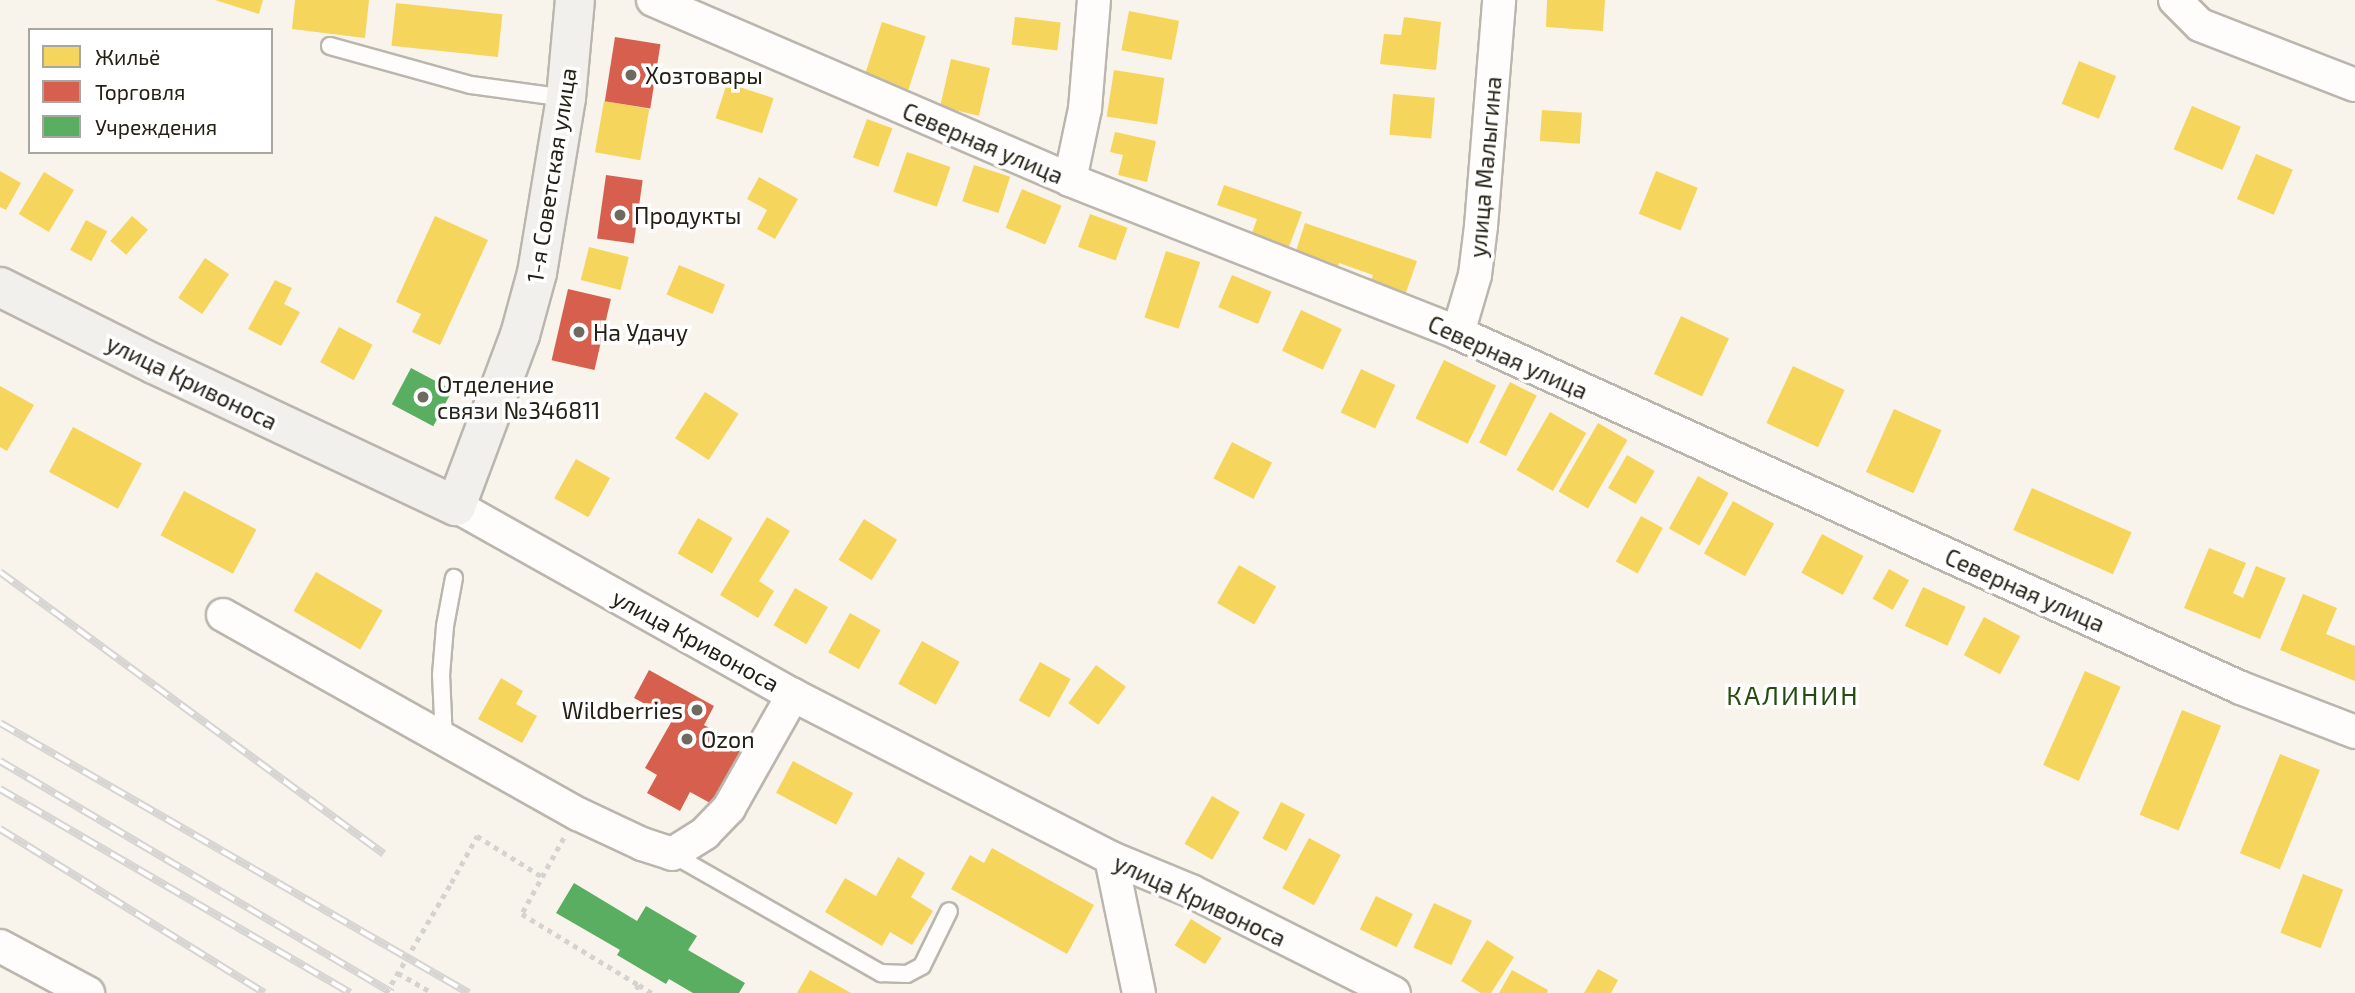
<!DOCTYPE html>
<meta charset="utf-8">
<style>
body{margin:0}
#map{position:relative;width:2355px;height:993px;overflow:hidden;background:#f9f4eb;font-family:"Exo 2",sans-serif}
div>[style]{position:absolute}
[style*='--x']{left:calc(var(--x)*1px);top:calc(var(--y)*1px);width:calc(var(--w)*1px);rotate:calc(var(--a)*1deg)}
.homes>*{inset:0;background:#f6d55c;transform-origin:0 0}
.shops>*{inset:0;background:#d6604d;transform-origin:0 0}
.public>*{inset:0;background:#5aae61;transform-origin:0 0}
.path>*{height:4.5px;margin-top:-2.25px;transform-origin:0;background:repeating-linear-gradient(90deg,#d4d3d0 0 5px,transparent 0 10px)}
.roads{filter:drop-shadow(2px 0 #bbb6ad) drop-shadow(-2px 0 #bbb6ad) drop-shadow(0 2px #bbb6ad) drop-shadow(0 -2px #bbb6ad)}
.lane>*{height:16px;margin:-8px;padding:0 8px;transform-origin:8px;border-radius:8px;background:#fefdfc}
.street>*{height:32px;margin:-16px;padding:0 16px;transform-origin:16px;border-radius:16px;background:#fefdfc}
.secondary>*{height:38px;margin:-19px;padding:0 19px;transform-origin:19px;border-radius:19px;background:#f2f0ec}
.rail>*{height:8px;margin-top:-4px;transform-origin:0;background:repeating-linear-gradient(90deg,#fff 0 16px,#d6d5d2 0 32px);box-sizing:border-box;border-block:2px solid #d6d5d2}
.path-bridge>*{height:4.5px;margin-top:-2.25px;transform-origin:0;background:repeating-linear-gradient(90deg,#d4d3d0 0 5px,transparent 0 10px)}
.dots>*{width:19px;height:19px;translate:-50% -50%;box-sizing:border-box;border:4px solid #fff;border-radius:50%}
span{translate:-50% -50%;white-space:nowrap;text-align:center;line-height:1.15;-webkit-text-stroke:7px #fff;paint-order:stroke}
.poi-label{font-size:23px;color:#252015}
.left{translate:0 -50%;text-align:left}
.right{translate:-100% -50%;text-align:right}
.street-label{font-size:23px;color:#252015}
.quarter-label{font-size:26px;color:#254c0e;letter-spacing:2px}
.legend{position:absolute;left:28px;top:28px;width:245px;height:126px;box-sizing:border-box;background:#fff;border:2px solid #a8a6a1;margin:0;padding:9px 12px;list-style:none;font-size:21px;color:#252015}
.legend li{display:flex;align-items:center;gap:14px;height:35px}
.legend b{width:35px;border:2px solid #a8a6a1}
</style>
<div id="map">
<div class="homes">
<div style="clip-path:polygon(215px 0,263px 0,259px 14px)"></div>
<div style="clip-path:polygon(295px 0,369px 0,365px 38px,292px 29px)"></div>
<div style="clip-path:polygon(1547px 0,1605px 0,1603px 31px,1546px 27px)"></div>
<div style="left:396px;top:3px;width:107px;height:43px;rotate:6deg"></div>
<div style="left:1129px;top:11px;width:51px;height:40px;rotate:11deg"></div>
<div style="left:1015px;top:17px;width:46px;height:28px;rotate:7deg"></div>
<div style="clip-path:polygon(1404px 17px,1441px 22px,1436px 70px,1380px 64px,1384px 34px,1401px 35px)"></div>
<div style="left:882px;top:22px;width:46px;height:60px;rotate:18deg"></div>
<div style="left:951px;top:59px;width:40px;height:49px;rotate:13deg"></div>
<div style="left:2079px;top:61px;width:40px;height:46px;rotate:22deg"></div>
<div style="left:1114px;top:70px;width:51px;height:47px;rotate:9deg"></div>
<div style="left:727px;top:83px;width:49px;height:37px;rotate:18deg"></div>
<div style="left:1393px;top:94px;width:42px;height:41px;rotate:5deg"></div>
<div style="left:604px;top:101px;width:46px;height:52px;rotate:10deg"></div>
<div style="left:2192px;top:106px;width:53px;height:47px;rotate:23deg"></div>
<div style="left:1542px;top:110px;width:40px;height:31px;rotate:4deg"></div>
<div style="left:867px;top:119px;width:27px;height:41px;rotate:20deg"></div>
<div style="clip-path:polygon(1115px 132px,1156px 141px,1147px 182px,1118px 175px,1123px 155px,1110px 152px)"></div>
<div style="left:907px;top:152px;width:46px;height:42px;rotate:19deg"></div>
<div style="left:2256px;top:154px;width:40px;height:49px;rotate:23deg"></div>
<div style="left:974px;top:165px;width:38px;height:38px;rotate:18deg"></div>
<div style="clip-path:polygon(0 171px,21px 183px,6px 210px,0 207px)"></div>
<div style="left:1656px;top:171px;width:45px;height:46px;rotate:22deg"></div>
<div style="left:44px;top:172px;width:35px;height:49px;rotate:31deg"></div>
<div style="clip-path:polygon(759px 177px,798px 199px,775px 239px,757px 229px,767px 210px,747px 199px)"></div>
<div style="clip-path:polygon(1224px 185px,1302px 212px,1287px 252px,1250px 238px,1257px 219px,1217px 205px)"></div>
<div style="left:1022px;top:189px;width:43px;height:42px;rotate:23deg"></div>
<div style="left:1090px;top:214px;width:40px;height:35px;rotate:20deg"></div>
<div style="left:132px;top:216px;width:21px;height:33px;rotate:41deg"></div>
<div style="clip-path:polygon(435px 216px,488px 240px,440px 345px,412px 332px,421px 314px,396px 302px)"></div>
<div style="left:86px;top:220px;width:24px;height:34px;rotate:28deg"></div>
<div style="clip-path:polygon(1305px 223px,1417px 261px,1405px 295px,1370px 283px,1373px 275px,1339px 263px,1336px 272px,1294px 257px)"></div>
<div style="left:589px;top:247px;width:41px;height:34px;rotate:14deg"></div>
<div style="left:1166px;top:251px;width:36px;height:70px;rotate:18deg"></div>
<div style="left:205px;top:258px;width:29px;height:48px;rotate:34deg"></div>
<div style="left:679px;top:265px;width:50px;height:32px;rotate:23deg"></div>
<div style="left:1232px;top:275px;width:43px;height:35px;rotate:23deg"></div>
<div style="clip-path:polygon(275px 280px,292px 288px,284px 304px,300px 312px,281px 346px,248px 329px)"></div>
<div style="left:1301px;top:310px;width:45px;height:45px;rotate:25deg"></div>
<div style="left:1681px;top:316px;width:53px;height:64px;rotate:25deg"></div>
<div style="left:339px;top:327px;width:38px;height:40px;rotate:28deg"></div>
<div style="left:1444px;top:360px;width:58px;height:65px;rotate:26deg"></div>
<div style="left:1793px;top:366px;width:57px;height:63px;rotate:25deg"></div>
<div style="left:1361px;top:369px;width:38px;height:48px;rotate:25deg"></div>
<div style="left:1510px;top:382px;width:30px;height:68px;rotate:27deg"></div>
<div style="clip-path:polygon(0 386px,34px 405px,7px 451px,0 447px)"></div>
<div style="left:705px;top:392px;width:40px;height:55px;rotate:33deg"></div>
<div style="left:1894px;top:409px;width:52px;height:69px;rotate:24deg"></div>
<div style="left:1550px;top:412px;width:42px;height:67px;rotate:30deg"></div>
<div style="left:1598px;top:423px;width:34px;height:79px;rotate:30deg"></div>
<div style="left:73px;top:427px;width:78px;height:51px;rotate:28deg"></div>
<div style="left:1232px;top:442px;width:45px;height:41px;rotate:27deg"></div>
<div style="left:1627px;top:455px;width:32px;height:38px;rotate:30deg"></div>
<div style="left:576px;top:459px;width:39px;height:45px;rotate:29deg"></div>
<div style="left:1698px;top:476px;width:35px;height:60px;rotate:29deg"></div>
<div style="left:2032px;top:488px;width:109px;height:46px;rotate:24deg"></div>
<div style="left:184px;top:491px;width:82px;height:50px;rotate:28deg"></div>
<div style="left:1733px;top:501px;width:47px;height:60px;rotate:29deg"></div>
<div style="left:1641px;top:516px;width:25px;height:52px;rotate:29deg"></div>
<div style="clip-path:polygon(767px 517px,790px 531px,759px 581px,774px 591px,758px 618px,720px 595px)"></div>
<div style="left:698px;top:518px;width:40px;height:41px;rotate:30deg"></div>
<div style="left:864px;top:519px;width:39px;height:48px;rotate:32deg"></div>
<div style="left:1822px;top:534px;width:47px;height:44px;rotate:28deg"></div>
<div style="clip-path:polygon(2209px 548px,2246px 563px,2233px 593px,2243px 598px,2256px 566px,2286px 578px,2260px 639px,2184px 608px)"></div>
<div style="left:1239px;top:565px;width:43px;height:44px;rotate:30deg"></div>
<div style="left:1889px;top:569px;width:23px;height:34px;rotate:29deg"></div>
<div style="left:316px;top:572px;width:77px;height:45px;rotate:30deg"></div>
<div style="left:1923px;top:587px;width:47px;height:43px;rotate:25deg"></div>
<div style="left:795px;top:588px;width:38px;height:43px;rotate:30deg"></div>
<div style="clip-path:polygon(2303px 594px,2337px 608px,2326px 634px,2355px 646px,2355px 681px,2280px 650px)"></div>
<div style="left:850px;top:613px;width:35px;height:45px;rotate:29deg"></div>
<div style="left:1984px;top:617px;width:41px;height:43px;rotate:28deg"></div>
<div style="left:922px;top:641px;width:43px;height:49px;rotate:29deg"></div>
<div style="left:1040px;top:662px;width:35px;height:44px;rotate:29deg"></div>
<div style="left:1096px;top:665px;width:37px;height:47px;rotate:36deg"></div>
<div style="left:2085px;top:671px;width:39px;height:103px;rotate:24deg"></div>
<div style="clip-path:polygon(501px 678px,523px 691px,516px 704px,537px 716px,522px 743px,478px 719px)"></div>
<div style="left:2182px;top:710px;width:42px;height:113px;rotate:22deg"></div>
<div style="left:2280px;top:754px;width:43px;height:107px;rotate:22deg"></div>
<div style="left:793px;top:761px;width:68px;height:36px;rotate:28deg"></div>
<div style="left:1212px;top:796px;width:32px;height:55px;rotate:30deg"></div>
<div style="left:1281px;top:802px;width:27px;height:41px;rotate:27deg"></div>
<div style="left:1309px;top:838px;width:36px;height:57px;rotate:28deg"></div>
<div style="clip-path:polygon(992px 848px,1094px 905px,1067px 954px,951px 889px,970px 855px,984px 863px)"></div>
<div style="clip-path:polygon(898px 857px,925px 873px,911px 897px,933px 911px,912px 945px,890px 932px,882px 946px,825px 912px,845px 878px,876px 896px)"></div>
<div style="left:2303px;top:874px;width:43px;height:63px;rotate:21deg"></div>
<div style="left:1376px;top:896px;width:41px;height:37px;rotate:26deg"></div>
<div style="left:1434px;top:903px;width:42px;height:49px;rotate:25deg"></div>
<div style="left:1191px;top:919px;width:36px;height:31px;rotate:32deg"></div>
<div style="clip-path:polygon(1487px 940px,1514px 957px,1491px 993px,1481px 993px,1461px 981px)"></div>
<div style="clip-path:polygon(1598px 969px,1618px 980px,1611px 993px,1584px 993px)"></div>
<div style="clip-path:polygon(810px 970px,851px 993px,797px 993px)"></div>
<div style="clip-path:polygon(1512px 970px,1548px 990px,1547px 993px,1499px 993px)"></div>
</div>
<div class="shops">
<div style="left:615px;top:37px;width:46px;height:65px;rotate:9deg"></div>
<div style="left:606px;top:175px;width:37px;height:64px;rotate:8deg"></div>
<div style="left:568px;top:289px;width:44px;height:73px;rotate:13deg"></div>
<div style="clip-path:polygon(649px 670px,714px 706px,704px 725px,744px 747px,712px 804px,690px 792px,680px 811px,647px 793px,657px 775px,645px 768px,673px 719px,634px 698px)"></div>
</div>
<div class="public">
<div style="left:411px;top:368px;width:47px;height:41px;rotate:28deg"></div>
<div style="clip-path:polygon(574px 883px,637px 921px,646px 906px,697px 936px,688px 950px,745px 983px,739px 993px,693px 993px,669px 979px,666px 984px,617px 955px,620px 950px,556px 913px)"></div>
</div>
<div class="path">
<div style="--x:564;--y:838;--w:87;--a:118.9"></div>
<div style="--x:522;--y:914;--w:137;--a:31.3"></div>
<div style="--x:639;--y:985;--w:9;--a:122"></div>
<div style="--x:451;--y:883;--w:54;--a:-61"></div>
<div style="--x:477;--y:836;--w:75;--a:32"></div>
<div style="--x:398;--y:973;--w:39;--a:30"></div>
<div style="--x:639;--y:985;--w:15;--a:32"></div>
</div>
<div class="roads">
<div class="lane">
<div style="--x:330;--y:46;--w:146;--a:15.5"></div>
<div style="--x:471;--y:85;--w:96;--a:7.8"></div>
<div style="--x:444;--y:740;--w:65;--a:-92.6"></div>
<div style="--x:441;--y:675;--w:49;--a:-85.3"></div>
<div style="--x:445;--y:626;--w:49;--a:-79.4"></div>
<div style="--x:672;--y:854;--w:241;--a:29.7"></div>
<div style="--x:881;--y:973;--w:26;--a:2"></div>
<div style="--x:907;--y:974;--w:17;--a:-28"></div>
<div style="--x:922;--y:966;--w:61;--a:-63.9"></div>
</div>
<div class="street">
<div style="--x:653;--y:0;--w:454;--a:23.3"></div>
<div style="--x:1070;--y:180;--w:417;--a:21.5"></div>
<div style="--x:1458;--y:333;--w:860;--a:24.39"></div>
<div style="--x:2241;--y:688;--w:122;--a:21.1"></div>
<div style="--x:2175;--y:0;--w:35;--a:45"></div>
<div style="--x:2200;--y:25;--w:166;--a:21.2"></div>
<div style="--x:1070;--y:180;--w:73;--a:-78.1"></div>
<div style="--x:1085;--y:109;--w:109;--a:-85.3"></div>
<div style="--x:1458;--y:333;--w:60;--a:-73.7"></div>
<div style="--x:1475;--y:275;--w:49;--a:-83"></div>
<div style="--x:1481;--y:226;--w:227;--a:-85.4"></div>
<div style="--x:456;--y:506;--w:386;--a:29.3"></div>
<div style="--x:793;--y:695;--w:357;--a:27.1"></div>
<div style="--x:1111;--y:858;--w:87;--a:22.4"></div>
<div style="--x:1191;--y:891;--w:227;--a:26.7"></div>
<div style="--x:223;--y:615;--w:407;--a:29.3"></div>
<div style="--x:578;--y:814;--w:71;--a:25.1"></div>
<div style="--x:642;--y:844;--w:32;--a:18"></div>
<div style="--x:672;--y:854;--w:39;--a:-32"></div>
<div style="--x:705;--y:833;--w:35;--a:-46"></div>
<div style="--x:729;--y:808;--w:130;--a:-60.5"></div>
<div style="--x:1111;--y:858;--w:138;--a:78.3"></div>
<div style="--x:0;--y:946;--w:100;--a:28.1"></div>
</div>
<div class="secondary">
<div style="--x:0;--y:287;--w:172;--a:26.6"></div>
<div style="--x:154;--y:364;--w:334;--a:25.2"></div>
<div style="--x:456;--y:506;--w:183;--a:-69.5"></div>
<div style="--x:520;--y:335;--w:64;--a:-74.7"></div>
<div style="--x:537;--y:273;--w:177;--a:-80.6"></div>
<div style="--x:566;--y:98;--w:98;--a:-84.8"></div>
</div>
</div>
<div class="rail">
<div style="--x:0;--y:572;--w:476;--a:36.3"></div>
<div style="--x:0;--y:723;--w:541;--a:29.93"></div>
<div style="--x:0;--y:761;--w:456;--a:30.6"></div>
<div style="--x:0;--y:789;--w:405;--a:30.2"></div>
<div style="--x:0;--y:829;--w:311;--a:31.8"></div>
</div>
<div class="path-bridge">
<div style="--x:386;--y:993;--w:128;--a:-59.4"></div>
</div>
<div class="dots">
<div style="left:631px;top:75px;background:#6f6a60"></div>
<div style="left:620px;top:215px;background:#6f6a60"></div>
<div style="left:579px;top:332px;background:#6f6a60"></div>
<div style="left:423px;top:397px;background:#6f6a60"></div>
<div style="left:697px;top:710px;background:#6f6a60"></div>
<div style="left:687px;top:739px;background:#6f6a60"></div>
</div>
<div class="poi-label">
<span class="left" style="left:645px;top:75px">Хозтовары</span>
<span class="left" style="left:634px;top:215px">Продукты</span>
<span class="left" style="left:593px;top:332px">На Удачу</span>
<span class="left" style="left:437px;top:397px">Отделение<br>связи №346811</span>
<span class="right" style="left:683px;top:710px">Wildberries</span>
<span class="left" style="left:701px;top:739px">Ozon</span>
</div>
<div class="street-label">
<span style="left:983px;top:143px;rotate:23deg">Северная улица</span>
<span style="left:1485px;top:167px;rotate:-85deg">улица Малыгина</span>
<span style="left:551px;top:175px;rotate:-81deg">1-я Советская улица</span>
<span style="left:1508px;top:357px;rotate:24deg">Северная улица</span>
<span style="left:192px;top:382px;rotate:26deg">улица Кривоноса</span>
<span style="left:2025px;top:590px;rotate:24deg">Северная улица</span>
<span style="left:696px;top:640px;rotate:29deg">улица Кривоноса</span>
<span style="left:1200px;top:900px;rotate:25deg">улица Кривоноса</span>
</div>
<div class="quarter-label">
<span style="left:1793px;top:695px">КАЛИНИН</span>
</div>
<ul class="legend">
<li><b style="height:19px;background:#f6d55c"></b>Жильё</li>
<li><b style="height:19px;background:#d6604d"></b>Торговля</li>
<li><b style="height:19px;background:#5aae61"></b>Учреждения</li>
</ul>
</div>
